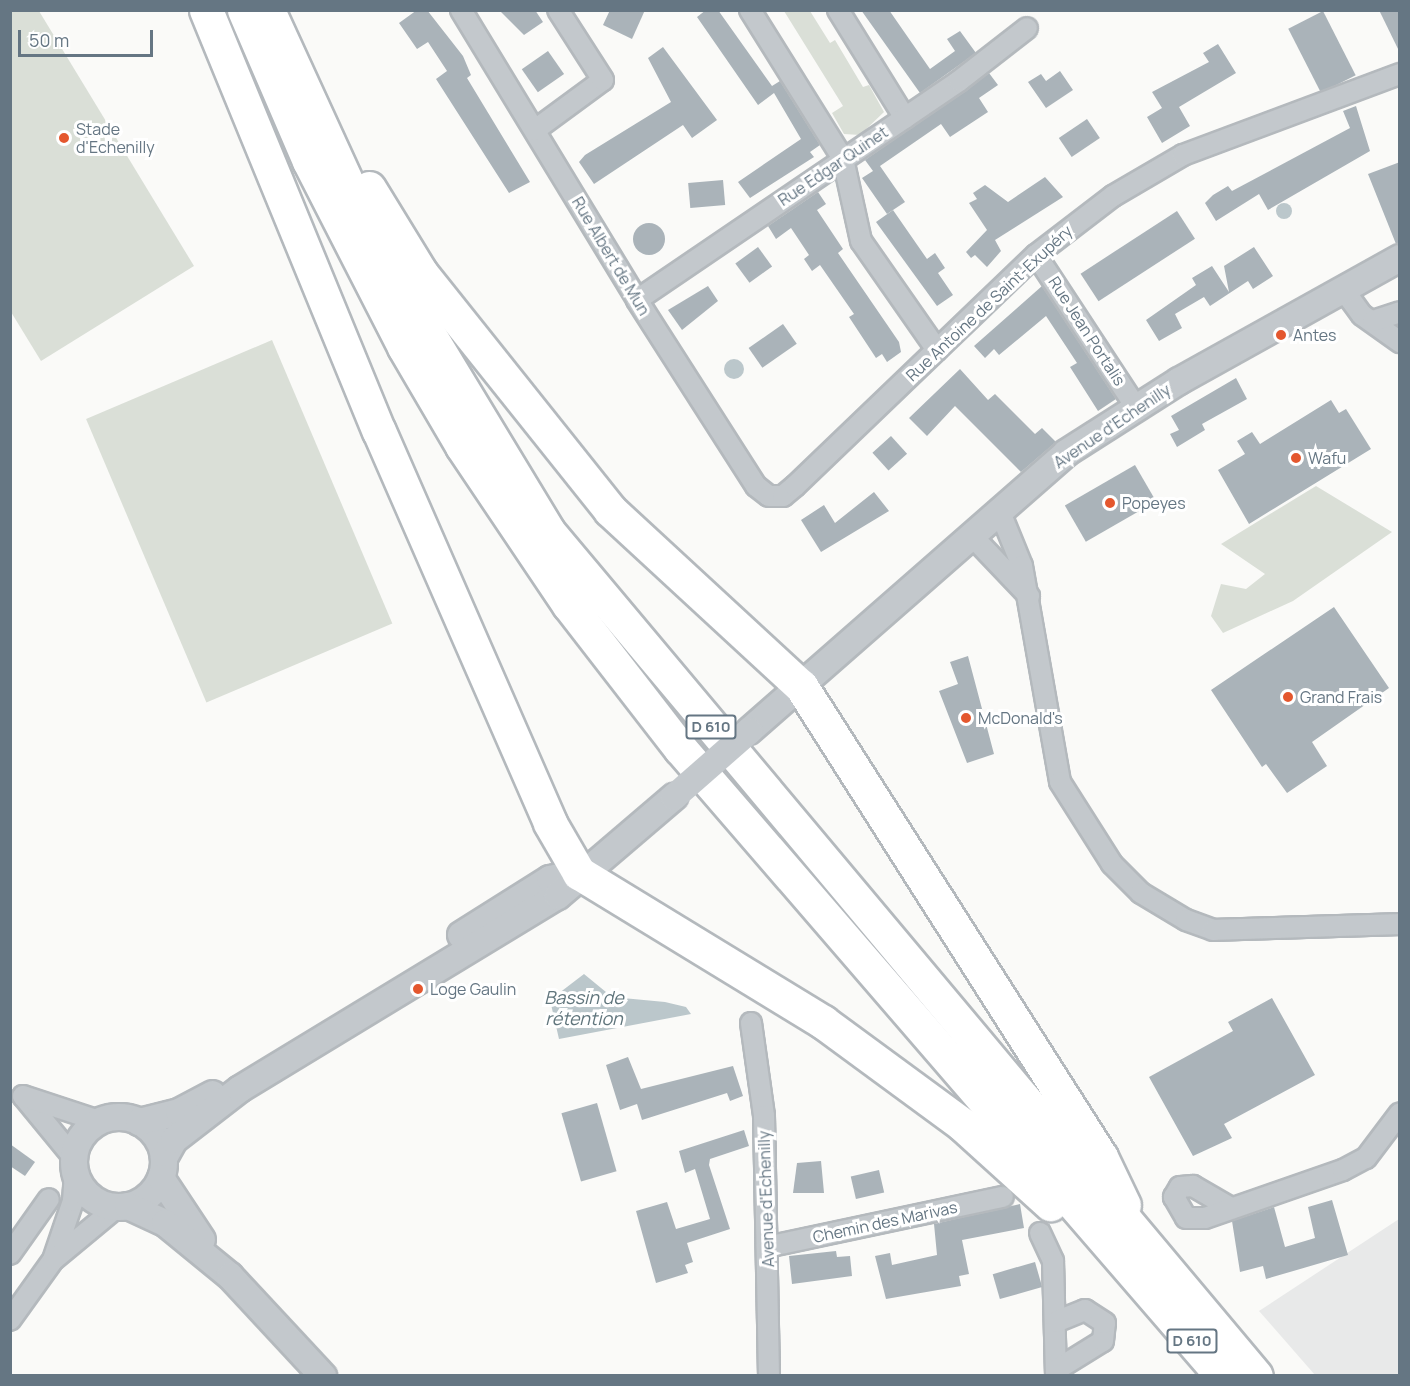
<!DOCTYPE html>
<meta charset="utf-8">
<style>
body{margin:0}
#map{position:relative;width:1410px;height:1386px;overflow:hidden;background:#fafaf8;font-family:Manrope,sans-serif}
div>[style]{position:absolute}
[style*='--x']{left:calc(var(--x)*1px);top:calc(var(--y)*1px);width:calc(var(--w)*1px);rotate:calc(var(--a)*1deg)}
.built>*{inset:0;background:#e8e9e9}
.green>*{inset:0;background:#dadfd7;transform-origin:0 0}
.water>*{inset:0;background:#bbc7cb}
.round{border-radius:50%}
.building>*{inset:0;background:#aab3b9;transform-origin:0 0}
.roads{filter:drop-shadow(2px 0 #b4b9bd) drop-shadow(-2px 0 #b4b9bd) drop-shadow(0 2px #b4b9bd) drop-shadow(0 -2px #b4b9bd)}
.minor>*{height:20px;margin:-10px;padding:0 10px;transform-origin:10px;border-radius:10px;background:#c3c8cc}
.tertiary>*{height:26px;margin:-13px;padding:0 13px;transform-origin:13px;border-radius:13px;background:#c3c8cc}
.tertiary>.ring{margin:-13px;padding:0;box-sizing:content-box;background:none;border:26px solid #c3c8cc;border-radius:50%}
.trunk>*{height:33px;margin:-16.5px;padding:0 16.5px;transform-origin:16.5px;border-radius:16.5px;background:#fff}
.tertiary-bridge>*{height:26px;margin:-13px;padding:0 13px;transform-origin:13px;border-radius:13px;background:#c3c8cc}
.dots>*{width:16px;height:16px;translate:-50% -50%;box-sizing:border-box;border:3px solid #fff;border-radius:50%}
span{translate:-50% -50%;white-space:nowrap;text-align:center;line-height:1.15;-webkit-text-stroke:6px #fff;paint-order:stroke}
.shield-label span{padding:2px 4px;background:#fff;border:2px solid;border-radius:4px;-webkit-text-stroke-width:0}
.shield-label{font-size:15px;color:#657683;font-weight:700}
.poi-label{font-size:16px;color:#657683}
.left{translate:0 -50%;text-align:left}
.street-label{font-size:16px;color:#657683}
.water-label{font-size:18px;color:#60757c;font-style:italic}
.frame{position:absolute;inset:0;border:12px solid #657683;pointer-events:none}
.scale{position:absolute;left:18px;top:30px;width:135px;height:27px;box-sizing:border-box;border:3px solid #657683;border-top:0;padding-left:8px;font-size:18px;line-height:21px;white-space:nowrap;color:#657683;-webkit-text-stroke:4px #fff;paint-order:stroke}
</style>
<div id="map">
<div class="built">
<div style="clip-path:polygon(1399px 1219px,1399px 1375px,1315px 1375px,1259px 1311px)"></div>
</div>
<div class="green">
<div style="clip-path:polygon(11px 10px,39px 11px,194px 266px,41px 361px,11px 312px)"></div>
<div style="clip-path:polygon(784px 11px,810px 11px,830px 43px,835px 40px,863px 87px,869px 85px,884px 112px,860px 135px,844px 134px,832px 113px,843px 106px)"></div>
<div style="left:272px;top:340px;width:308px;height:202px;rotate:67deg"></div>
<div style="clip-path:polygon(1316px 486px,1392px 532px,1293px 601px,1223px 633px,1211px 616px,1221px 584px,1246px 589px,1265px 574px,1221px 544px)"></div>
</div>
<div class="water">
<div class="round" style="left:1276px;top:203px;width:16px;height:16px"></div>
<div class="round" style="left:724px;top:359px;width:20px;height:20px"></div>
<div style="clip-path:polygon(584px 974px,612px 997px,665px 1002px,686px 1007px,691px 1014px,559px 1039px,550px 1000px)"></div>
</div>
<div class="building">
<div style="clip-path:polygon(417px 10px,427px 10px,463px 56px,471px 75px,467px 78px,530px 182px,509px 193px,436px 79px,447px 71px,428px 42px,417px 49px,399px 23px)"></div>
<div style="clip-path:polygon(499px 10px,535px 10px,543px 22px,524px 35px)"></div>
<div style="clip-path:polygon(610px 10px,645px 10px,632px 39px,603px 25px)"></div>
<div style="clip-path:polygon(706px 10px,718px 10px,772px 86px,780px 81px,820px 145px,810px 152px,814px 157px,750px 198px,738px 182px,801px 139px,774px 93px,758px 105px,697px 17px)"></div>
<div style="clip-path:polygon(861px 10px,889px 10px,930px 69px,955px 51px,947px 39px,960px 31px,976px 53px,920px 93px)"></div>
<div style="clip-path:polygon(1379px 10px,1400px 10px,1400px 53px)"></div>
<div style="left:1323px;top:11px;width:72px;height:39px;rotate:63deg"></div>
<div style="clip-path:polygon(1218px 44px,1236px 73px,1179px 107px,1190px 126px,1162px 143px,1147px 117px,1162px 108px,1152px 92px,1209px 62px,1203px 53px)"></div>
<div style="clip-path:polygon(663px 47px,717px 120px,692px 138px,683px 125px,594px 184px,579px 162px,585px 155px,671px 102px,648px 58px)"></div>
<div style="left:548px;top:51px;width:28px;height:32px;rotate:55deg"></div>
<div style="clip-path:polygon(1060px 71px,1073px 90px,1046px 108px,1028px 82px,1041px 74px,1046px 81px)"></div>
<div style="clip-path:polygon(989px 73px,998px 85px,979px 98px,988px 112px,950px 137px,941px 124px,880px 166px,905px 202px,887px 214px,862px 178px,873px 171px,865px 160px)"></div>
<div style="clip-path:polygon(1356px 106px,1370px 151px,1268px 210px,1259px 194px,1216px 221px,1205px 203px,1213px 195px,1228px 186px,1232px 191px,1350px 128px,1343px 111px)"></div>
<div style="left:1087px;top:119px;width:23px;height:34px;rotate:56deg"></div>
<div style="clip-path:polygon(1400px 162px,1400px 243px,1396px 244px,1368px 174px)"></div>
<div style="clip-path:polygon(1045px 177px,1063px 197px,995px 240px,1001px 251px,987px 267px,975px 255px,971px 258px,966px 252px,987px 230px,969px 203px,977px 199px,973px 193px,985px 185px,1008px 202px)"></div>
<div style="left:723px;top:180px;width:25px;height:35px;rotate:85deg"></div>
<div style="clip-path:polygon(818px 192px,826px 204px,817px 210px,843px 249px,838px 253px,899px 342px,901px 352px,887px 362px,882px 354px,876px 358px,849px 317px,854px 314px,820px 265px,812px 271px,804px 259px,809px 255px,791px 228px,776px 239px,768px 226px)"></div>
<div style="clip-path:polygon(893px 210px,927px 259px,935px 253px,945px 268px,938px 273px,953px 295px,937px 306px,876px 222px)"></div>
<div style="left:1177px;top:211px;width:33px;height:115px;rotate:57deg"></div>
<div class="round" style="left:633px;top:223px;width:32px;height:32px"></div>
<div style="left:758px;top:247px;width:24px;height:28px;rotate:54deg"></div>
<div style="clip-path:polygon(1254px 247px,1273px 276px,1253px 289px,1248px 281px,1210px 306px,1204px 297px,1175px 314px,1182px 328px,1159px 341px,1146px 320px,1196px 285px,1192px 278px,1212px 266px,1229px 292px,1224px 266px)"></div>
<div style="clip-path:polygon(708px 286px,718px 301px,682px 330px,668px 310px)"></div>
<div style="clip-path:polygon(1042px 286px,1116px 399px,1098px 411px,1070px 367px,1077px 363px,1046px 316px,999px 355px,994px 349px,985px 358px,974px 346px)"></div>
<div style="left:783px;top:324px;width:24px;height:42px;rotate:55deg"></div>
<div style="clip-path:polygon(960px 369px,988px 400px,995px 394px,1035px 434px,1042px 428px,1056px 442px,1021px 472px,955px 406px,927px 436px,909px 418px)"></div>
<div style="clip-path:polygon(1236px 378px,1247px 399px,1202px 424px,1205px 430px,1177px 447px,1170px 434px,1179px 430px,1171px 416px)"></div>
<div style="clip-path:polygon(1331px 400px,1339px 413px,1346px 409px,1371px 449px,1249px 524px,1218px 470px,1245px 454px,1237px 441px,1252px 432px,1260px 444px)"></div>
<div style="left:891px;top:436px;width:24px;height:25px;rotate:48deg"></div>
<div style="left:1135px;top:465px;width:42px;height:81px;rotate:60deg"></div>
<div style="clip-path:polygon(874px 492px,889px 511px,821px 552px,801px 520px,824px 505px,835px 523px)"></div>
<div style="clip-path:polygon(1334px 607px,1389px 688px,1312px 742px,1327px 766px,1287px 793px,1266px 764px,1262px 767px,1211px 690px)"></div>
<div style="clip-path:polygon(968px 656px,994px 754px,967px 763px,939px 691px,958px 684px,950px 662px)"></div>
<div style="clip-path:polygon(1272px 998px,1315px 1075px,1224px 1124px,1232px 1138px,1193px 1156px,1149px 1077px,1233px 1031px,1228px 1022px)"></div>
<div style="clip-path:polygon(628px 1057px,641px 1089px,733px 1066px,743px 1096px,730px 1101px,727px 1093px,642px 1120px,637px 1104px,620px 1110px,606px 1065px)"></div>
<div style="left:597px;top:1103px;width:71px;height:37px;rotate:74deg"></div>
<div style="clip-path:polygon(744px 1130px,749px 1146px,710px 1159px,709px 1165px,730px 1229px,687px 1243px,693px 1262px,685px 1265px,688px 1273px,656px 1283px,636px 1211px,667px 1202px,676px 1229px,710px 1219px,695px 1169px,685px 1173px,679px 1151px)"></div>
<div style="clip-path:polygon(10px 1144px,35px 1162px,25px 1176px,10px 1166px)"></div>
<div style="clip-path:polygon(821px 1161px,824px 1193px,793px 1193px,797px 1163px)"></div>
<div style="left:879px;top:1170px;width:23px;height:29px;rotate:77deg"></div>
<div style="clip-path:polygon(1332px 1200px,1348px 1255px,1266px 1279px,1263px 1266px,1240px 1272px,1232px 1221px,1274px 1207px,1285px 1247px,1315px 1238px,1308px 1207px)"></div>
<div style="clip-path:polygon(1020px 1204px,1024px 1228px,962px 1240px,969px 1274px,959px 1276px,961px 1286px,886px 1299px,875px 1256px,890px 1253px,892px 1265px,937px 1255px,934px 1224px)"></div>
<div style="clip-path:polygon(836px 1251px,837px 1257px,850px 1256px,852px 1276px,792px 1284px,789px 1256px)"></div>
<div style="left:1035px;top:1262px;width:26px;height:44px;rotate:74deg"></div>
</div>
<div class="roads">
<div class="minor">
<div style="--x:461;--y:10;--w:339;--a:58.7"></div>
<div style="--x:637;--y:300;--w:221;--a:57.4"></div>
<div style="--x:756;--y:486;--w:16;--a:38"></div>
<div style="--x:769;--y:496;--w:14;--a:0"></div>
<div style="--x:783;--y:496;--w:16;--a:-40"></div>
<div style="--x:795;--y:486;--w:334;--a:-43.8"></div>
<div style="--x:1036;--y:255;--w:97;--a:-37.5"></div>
<div style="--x:1113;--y:196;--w:81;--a:-30.4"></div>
<div style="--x:1183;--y:155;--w:232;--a:-20.5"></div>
<div style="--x:750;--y:10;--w:176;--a:58"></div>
<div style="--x:843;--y:159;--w:84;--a:77.6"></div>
<div style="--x:861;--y:241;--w:133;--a:55.1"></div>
<div style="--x:838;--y:10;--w:127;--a:58.2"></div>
<div style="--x:535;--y:130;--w:84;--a:-36.3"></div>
<div style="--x:603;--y:80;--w:83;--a:-122.7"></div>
<div style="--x:1036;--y:255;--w:182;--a:56.7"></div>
<div style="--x:1343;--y:289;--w:32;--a:54"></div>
<div style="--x:1362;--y:315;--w:47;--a:35.4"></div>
<div style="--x:637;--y:300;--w:389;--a:-34.2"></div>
<div style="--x:959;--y:81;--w:86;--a:-37.9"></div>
<div style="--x:1373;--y:321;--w:28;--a:-18"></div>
<div style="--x:1000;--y:512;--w:58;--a:67.8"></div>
<div style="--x:1022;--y:566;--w:219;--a:80"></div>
<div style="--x:1060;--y:782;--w:97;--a:57.6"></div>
<div style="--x:1112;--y:864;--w:41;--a:45"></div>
<div style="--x:1141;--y:893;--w:52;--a:31"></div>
<div style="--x:1186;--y:920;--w:29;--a:20"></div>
<div style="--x:1213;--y:930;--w:187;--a:-1.8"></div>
<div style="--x:972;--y:536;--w:83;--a:46.5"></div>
<div style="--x:751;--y:1023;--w:94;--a:82"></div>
<div style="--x:764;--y:1116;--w:260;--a:88.9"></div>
<div style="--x:74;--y:1158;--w:80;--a:-129.4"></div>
<div style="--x:23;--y:1096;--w:80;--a:18.2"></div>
<div style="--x:1229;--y:1207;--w:42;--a:-149.7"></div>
<div style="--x:1193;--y:1186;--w:13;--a:176"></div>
<div style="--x:1180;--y:1187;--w:12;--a:121"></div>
<div style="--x:1174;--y:1197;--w:24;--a:60"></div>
<div style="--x:1186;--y:1218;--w:19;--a:0"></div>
<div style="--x:1205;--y:1218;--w:146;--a:-19.2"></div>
<div style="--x:1343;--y:1170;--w:26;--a:-28"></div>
<div style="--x:1366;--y:1158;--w:56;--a:-52.9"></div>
<div style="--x:1040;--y:1233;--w:31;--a:65"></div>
<div style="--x:1053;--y:1261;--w:115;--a:88.5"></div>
<div style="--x:767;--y:1247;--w:241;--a:-12"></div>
<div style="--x:10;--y:1254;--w:67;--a:-54.7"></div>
<div style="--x:54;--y:1257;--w:59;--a:-71.3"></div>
<div style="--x:73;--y:1201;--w:28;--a:-86"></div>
<div style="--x:10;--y:1320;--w:74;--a:-54.4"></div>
<div style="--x:53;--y:1260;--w:83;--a:-39.6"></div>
<div style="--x:1056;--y:1370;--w:55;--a:-31.7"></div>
<div style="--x:1103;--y:1341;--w:18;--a:-84"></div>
<div style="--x:1105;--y:1323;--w:24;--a:-147"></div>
<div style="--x:1085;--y:1310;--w:31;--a:158"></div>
</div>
<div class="tertiary">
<div style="--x:749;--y:731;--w:422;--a:-41.2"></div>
<div style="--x:1066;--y:453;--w:134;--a:-32.5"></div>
<div style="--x:1179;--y:381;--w:253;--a:-29.1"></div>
<div style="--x:461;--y:935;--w:105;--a:-32.2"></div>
<div style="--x:550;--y:879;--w:30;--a:-12"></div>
<div class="ring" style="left:74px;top:1117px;width:64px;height:64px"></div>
<div style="--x:139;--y:1122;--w:41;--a:-14"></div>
<div style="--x:179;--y:1112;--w:38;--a:-28"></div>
<div style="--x:164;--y:1158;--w:21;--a:-61"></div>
<div style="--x:174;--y:1140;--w:83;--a:-37.7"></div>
<div style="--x:240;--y:1089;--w:372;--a:-31.3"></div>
<div style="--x:558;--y:896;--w:153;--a:-40.5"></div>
<div style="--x:161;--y:1178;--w:74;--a:56.5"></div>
<div style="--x:128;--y:1206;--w:41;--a:24.7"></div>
<div style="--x:165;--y:1223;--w:84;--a:39.2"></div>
<div style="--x:230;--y:1276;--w:137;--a:47.1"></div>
</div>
<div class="trunk">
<div style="--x:206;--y:10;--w:455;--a:67.7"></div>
<div style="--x:379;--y:431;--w:428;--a:66.4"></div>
<div style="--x:550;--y:823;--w:58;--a:59.9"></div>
<div style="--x:579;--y:873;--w:286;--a:31.4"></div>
<div style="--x:823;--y:1022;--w:174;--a:36.3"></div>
<div style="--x:963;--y:1125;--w:118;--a:42.2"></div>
<div style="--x:244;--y:10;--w:164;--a:66.7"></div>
<div style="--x:309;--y:161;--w:209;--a:62.9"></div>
<div style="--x:404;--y:347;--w:115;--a:59.6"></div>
<div style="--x:462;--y:446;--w:192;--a:56.1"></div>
<div style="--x:569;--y:605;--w:181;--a:52.2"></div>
<div style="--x:680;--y:748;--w:830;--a:49.2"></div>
<div style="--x:268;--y:10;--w:264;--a:65.4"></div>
<div style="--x:378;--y:250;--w:328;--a:58.8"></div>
<div style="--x:548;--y:531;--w:1102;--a:50.04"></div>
<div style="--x:369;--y:188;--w:100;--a:58.5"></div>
<div style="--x:421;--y:273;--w:303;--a:51.4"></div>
<div style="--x:610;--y:510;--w:260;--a:42.7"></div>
<div style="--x:801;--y:686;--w:558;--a:57.51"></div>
<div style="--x:1101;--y:1157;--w:53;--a:64.4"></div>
</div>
</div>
<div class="tertiary-bridge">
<div style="--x:674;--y:797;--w:100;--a:-41.3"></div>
</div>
<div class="dots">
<div style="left:64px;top:138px;background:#e4572e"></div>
<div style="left:1281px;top:335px;background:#e4572e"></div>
<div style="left:1296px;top:458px;background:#e4572e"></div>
<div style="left:1110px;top:503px;background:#e4572e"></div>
<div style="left:1288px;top:697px;background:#e4572e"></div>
<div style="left:966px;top:718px;background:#e4572e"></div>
<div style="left:418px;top:989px;background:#e4572e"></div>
</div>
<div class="shield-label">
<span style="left:711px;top:727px">D 610</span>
<span style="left:1192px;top:1341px">D 610</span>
</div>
<div class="poi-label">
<span class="left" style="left:76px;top:138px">Stade<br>d'Echenilly</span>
<span class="left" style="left:1293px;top:335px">Antes</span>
<span class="left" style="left:1308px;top:458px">Wafu</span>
<span class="left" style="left:1122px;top:503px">Popeyes</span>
<span class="left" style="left:1300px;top:697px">Grand Frais</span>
<span class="left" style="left:978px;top:718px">McDonald's</span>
<span class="left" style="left:430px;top:989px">Loge Gaulin</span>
</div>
<div class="street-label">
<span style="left:833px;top:166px;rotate:-34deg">Rue Edgar Quinet</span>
<span style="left:611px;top:256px;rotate:59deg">Rue Albert de Mun</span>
<span style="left:989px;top:303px;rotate:-43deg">Rue Antoine de Saint-Exupéry</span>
<span style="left:1087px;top:331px;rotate:57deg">Rue Jean Portalis</span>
<span style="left:1112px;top:426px;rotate:-34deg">Avenue d'Echenilly</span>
<span style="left:766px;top:1199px;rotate:-92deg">Avenue d'Echenilly</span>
<span style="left:885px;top:1222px;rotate:-12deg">Chemin des Marivas</span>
</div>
<div class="water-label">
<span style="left:584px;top:1008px">Bassin de<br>rétention</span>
</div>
<div class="frame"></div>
<div class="scale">50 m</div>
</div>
